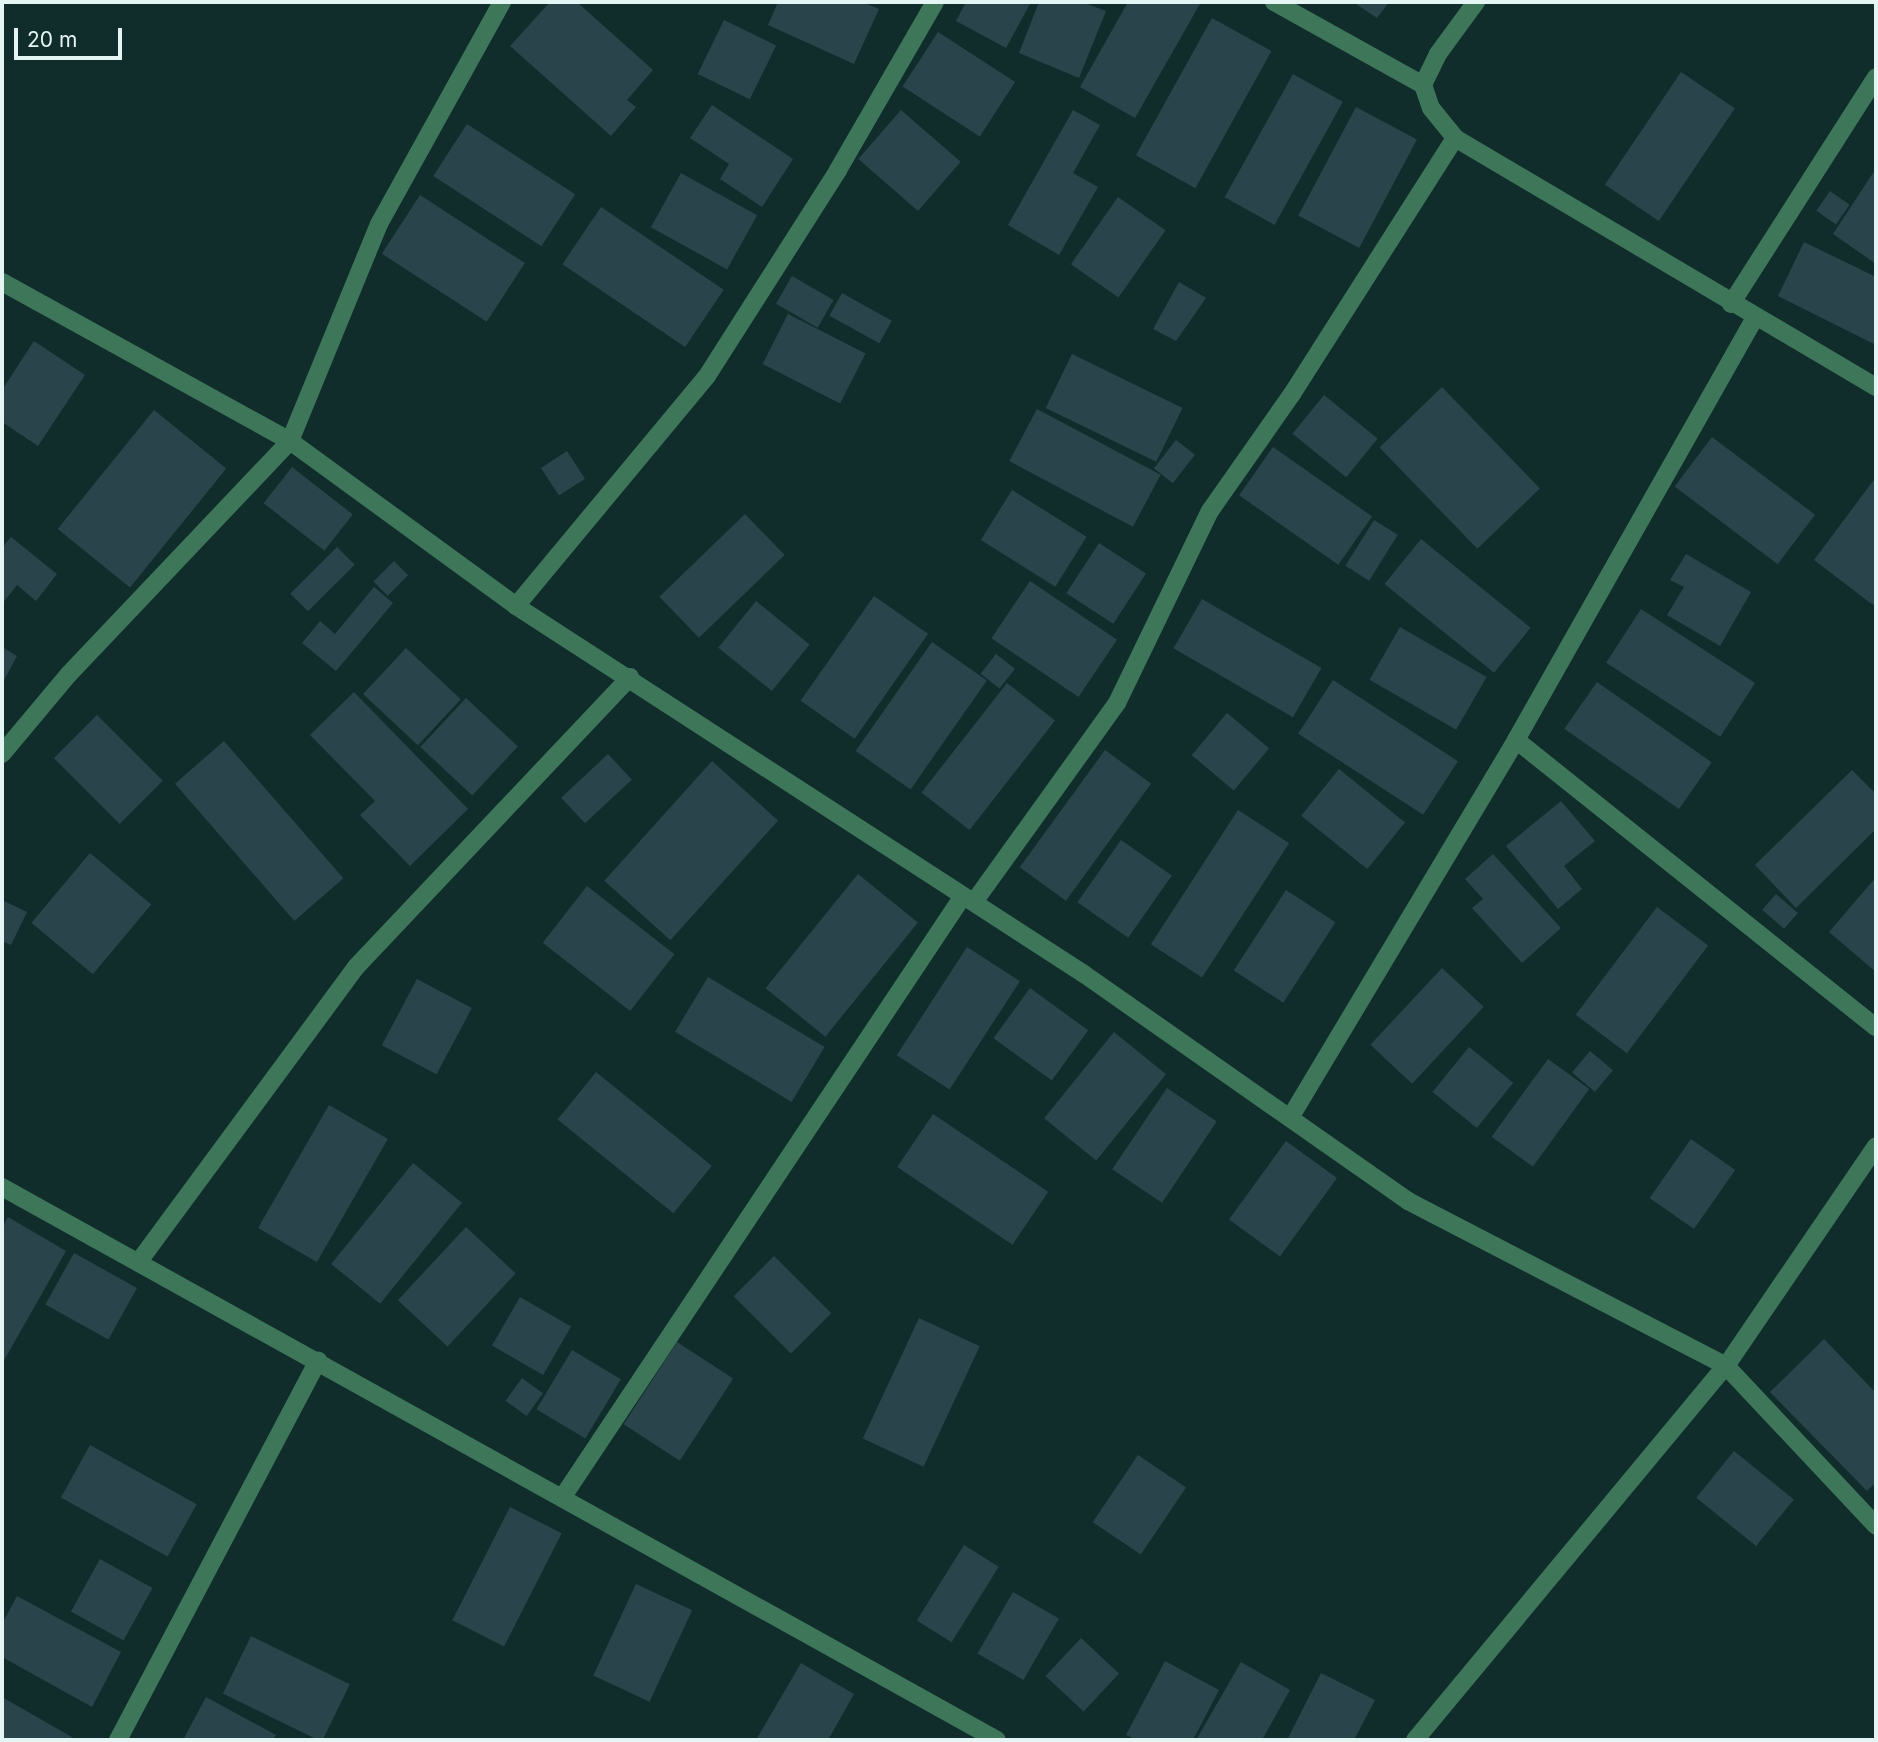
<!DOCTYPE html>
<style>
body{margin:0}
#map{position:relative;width:1878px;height:1742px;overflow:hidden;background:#102d2b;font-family:Inter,sans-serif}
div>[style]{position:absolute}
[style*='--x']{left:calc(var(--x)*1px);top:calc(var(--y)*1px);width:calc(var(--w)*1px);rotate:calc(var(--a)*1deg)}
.building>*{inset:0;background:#29444b;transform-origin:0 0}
.minor>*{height:18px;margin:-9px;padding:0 9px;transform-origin:9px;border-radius:9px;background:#3e765a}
span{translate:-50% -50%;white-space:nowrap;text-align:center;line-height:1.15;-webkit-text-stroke:6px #102d2b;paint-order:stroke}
.frame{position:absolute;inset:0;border:4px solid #e4f5f3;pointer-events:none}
.scale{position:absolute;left:14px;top:28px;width:108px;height:32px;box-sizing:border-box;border:4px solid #e4f5f3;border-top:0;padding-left:9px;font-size:21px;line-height:24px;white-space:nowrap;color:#e4f5f3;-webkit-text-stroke:5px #102d2b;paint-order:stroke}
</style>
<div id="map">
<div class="building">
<div style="clip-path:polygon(550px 2px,577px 2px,653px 70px,627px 100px,636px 107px,611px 136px,510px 46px)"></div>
<div style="clip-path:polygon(778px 2px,862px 2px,879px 9px,854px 64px,768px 25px)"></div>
<div style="clip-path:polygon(966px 2px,1031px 2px,1006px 48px,956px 21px)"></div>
<div style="clip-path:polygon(1039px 2px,1082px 2px,1106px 11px,1079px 78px,1019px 53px)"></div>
<div style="clip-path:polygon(1128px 2px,1201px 2px,1135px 118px,1080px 87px)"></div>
<div style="clip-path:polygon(1353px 2px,1389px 2px,1377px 18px)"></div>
<div style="left:1212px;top:18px;width:68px;height:157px;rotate:29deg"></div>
<div style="left:724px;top:20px;width:58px;height:60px;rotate:26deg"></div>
<div style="left:938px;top:32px;width:92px;height:65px;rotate:33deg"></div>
<div style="left:1681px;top:72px;width:65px;height:136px;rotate:34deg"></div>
<div style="left:1293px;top:74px;width:57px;height:141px;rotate:29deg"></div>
<div style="clip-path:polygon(712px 105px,793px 159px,762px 207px,720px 179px,729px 164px,690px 138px)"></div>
<div style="left:1356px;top:107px;width:69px;height:123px;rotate:28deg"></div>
<div style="left:901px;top:110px;width:79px;height:65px;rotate:41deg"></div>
<div style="clip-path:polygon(1073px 110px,1100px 125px,1073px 173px,1098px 187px,1059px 255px,1008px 225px)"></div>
<div style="left:467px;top:124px;width:129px;height:62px;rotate:33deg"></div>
<div style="left:681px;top:173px;width:87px;height:62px;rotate:29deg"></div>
<div style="clip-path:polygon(1873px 173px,1876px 175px,1876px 264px,1833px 234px)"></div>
<div style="left:1830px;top:191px;width:24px;height:24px;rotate:35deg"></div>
<div style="left:420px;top:195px;width:125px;height:70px;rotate:33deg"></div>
<div style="left:1118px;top:197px;width:58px;height:82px;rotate:35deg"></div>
<div style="left:601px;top:207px;width:148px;height:69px;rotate:34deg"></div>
<div style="clip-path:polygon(1804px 242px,1876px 277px,1876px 345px,1778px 296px)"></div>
<div style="left:792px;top:276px;width:48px;height:32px;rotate:30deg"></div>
<div style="clip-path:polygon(1179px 282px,1206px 298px,1176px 341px,1153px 329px)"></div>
<div style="left:842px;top:293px;width:57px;height:26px;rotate:29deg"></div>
<div style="left:788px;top:314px;width:87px;height:56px;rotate:27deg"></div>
<div style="clip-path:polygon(34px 341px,85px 375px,38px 446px,2px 422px,2px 390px)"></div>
<div style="left:1072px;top:354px;width:123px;height:60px;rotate:26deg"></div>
<div style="left:1442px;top:387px;width:141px;height:87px;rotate:46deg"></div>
<div style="left:1324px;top:395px;width:69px;height:50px;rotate:39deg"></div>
<div style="left:1037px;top:409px;width:140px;height:59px;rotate:28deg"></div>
<div style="left:154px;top:410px;width:93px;height:153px;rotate:39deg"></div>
<div style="left:1712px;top:437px;width:129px;height:62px;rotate:37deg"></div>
<div style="left:1176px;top:440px;width:24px;height:36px;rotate:38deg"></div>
<div style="left:1273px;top:447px;width:121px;height:59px;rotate:35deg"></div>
<div style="left:567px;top:451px;width:33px;height:31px;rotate:57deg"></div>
<div style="left:292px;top:467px;width:77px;height:46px;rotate:38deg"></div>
<div style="clip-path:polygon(1876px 477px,1876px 600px,1873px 605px,1814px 560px)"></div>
<div style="left:1012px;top:490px;width:88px;height:59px;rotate:32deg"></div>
<div style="left:745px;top:514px;width:57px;height:119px;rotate:46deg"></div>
<div style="left:1374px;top:520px;width:28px;height:54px;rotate:32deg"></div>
<div style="clip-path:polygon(11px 537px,57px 574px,36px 601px,17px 585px,2px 604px,2px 548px)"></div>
<div style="left:1421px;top:539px;width:141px;height:58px;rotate:39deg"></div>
<div style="left:1099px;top:543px;width:56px;height:60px;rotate:33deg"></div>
<div style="left:337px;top:547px;width:25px;height:66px;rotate:45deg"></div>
<div style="clip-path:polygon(1686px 554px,1751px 592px,1720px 646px,1667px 615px,1684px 587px,1670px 580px)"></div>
<div style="left:394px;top:561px;width:20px;height:29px;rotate:45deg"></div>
<div style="left:1030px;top:581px;width:105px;height:69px;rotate:34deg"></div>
<div style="clip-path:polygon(374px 587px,393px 603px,336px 671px,302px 643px,320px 621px,335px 634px)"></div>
<div style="left:874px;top:596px;width:66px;height:128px;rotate:35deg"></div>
<div style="left:1202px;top:599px;width:138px;height:57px;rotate:30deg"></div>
<div style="left:756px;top:601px;width:69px;height:60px;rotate:39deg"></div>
<div style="left:1641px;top:609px;width:136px;height:64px;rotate:33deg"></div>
<div style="left:1400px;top:627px;width:100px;height:61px;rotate:30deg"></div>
<div style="left:932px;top:642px;width:67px;height:133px;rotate:35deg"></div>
<div style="clip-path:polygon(2px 647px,17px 656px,2px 684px)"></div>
<div style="left:406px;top:648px;width:75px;height:63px;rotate:43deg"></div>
<div style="left:996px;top:654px;width:24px;height:25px;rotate:38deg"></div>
<div style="left:1333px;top:680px;width:149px;height:64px;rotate:33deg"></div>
<div style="left:1597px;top:682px;width:140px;height:57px;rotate:35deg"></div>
<div style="left:1007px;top:683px;width:61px;height:139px;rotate:38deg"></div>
<div style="clip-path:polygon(354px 692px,468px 809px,410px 866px,360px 815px,375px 801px,310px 735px)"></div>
<div style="left:466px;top:698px;width:71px;height:67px;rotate:43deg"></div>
<div style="left:1227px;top:713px;width:55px;height:55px;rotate:40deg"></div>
<div style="left:97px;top:715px;width:93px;height:61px;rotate:45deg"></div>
<div style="left:224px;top:741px;width:182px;height:65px;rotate:49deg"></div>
<div style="left:1105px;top:750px;width:57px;height:145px;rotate:36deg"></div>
<div style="left:608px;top:754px;width:35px;height:64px;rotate:47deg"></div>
<div style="left:712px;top:761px;width:89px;height:161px;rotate:42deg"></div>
<div style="left:1339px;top:769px;width:85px;height:60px;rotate:39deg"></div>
<div style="clip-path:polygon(1852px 770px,1876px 794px,1876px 829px,1796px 908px,1755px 865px)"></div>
<div style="clip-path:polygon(1561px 801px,1595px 841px,1564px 866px,1582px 889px,1558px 909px,1506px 846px)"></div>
<div style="left:1238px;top:810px;width:61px;height:160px;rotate:33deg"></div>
<div style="left:1121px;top:840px;width:62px;height:76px;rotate:35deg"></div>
<div style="left:90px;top:853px;width:80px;height:91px;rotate:40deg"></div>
<div style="clip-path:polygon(1493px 854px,1561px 928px,1522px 963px,1472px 908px,1483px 899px,1465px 879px)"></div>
<div style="left:858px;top:874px;width:77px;height:147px;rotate:39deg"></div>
<div style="clip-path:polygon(1876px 877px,1876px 972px,1829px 932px)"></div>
<div style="left:587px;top:886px;width:111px;height:72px;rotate:38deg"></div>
<div style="left:1286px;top:890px;width:59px;height:96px;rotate:33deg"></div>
<div style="left:1776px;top:894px;width:29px;height:21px;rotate:41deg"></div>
<div style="clip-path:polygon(2px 900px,27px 912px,11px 945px,2px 941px)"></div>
<div style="left:1657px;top:907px;width:64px;height:135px;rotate:37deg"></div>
<div style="left:967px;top:947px;width:63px;height:129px;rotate:33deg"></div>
<div style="left:1442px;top:968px;width:57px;height:105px;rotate:43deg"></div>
<div style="left:708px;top:977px;width:136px;height:64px;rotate:31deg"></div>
<div style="left:417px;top:979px;width:62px;height:75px;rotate:28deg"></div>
<div style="left:1030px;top:988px;width:72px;height:62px;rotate:36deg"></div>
<div style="left:1114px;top:1032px;width:67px;height:111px;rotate:39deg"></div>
<div style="left:1469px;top:1047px;width:57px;height:58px;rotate:39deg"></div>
<div style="left:1590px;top:1051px;width:30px;height:28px;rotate:40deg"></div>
<div style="left:1548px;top:1059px;width:51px;height:96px;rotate:36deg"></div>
<div style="left:596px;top:1072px;width:149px;height:61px;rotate:39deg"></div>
<div style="left:1167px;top:1088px;width:60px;height:98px;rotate:34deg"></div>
<div style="left:329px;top:1105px;width:68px;height:142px;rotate:30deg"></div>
<div style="left:933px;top:1114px;width:139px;height:64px;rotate:34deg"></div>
<div style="left:1691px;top:1139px;width:54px;height:72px;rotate:35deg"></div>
<div style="left:1286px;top:1141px;width:63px;height:97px;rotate:36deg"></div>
<div style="left:413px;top:1163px;width:63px;height:130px;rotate:39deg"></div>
<div style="clip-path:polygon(8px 1217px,66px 1251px,2px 1364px,2px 1228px)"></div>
<div style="left:466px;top:1227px;width:68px;height:100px;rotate:43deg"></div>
<div style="left:74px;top:1253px;width:72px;height:59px;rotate:29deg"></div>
<div style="left:774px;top:1256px;width:81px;height:57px;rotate:45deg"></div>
<div style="left:520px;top:1297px;width:59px;height:56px;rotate:30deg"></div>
<div style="left:919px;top:1318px;width:67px;height:133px;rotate:25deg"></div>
<div style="clip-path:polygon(1824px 1339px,1876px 1393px,1876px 1482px,1867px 1491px,1770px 1392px)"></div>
<div style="left:677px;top:1342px;width:67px;height:98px;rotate:33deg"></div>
<div style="left:572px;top:1350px;width:57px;height:69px;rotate:31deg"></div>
<div style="left:522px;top:1378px;width:26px;height:28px;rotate:36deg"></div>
<div style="left:90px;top:1445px;width:122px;height:60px;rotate:29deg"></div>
<div style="left:1734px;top:1451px;width:77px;height:60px;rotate:39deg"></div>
<div style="left:1138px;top:1455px;width:58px;height:81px;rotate:34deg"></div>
<div style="left:510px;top:1507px;width:58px;height:127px;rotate:27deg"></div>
<div style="left:964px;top:1545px;width:41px;height:89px;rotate:32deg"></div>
<div style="left:100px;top:1559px;width:60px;height:60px;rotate:29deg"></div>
<div style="left:636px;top:1584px;width:62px;height:101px;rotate:25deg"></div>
<div style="left:1013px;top:1592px;width:53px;height:71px;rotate:30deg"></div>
<div style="clip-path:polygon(17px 1596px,121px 1652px,92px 1707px,2px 1657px,2px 1624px)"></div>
<div style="left:251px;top:1636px;width:110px;height:64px;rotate:26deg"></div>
<div style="left:1081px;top:1638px;width:52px;height:52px;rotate:43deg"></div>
<div style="clip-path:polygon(1165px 1661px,1219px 1690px,1193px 1740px,1137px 1740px,1126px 1735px)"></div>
<div style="clip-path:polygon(1241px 1662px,1290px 1690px,1262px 1740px,1196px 1740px)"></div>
<div style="clip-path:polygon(801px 1663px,854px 1694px,828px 1740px,756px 1740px)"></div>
<div style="clip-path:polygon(1321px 1673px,1375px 1700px,1354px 1740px,1287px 1740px)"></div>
<div style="clip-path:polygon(2px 1697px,77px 1740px,2px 1740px)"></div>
<div style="clip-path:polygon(206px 1697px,276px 1735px,273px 1740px,183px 1740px)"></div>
</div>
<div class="minor">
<div style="--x:1274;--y:2;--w:171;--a:29.1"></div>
<div style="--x:1476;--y:2;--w:64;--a:126.2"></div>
<div style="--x:1438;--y:54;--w:34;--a:116"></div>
<div style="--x:1423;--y:85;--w:24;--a:71"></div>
<div style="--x:1431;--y:108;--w:38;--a:51"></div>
<div style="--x:1455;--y:138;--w:489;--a:30.6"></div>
<div style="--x:2;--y:282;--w:329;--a:28.9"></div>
<div style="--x:290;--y:441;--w:280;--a:36.1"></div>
<div style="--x:516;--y:606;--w:677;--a:32.94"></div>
<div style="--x:1084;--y:974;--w:396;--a:35"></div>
<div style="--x:1408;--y:1201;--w:358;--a:27.4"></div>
<div style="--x:1726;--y:1366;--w:219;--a:46.8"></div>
<div style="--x:1731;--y:304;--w:269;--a:-57.4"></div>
<div style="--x:516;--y:606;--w:299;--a:-50.3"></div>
<div style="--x:707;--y:376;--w:244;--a:-57.5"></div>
<div style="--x:838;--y:170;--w:194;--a:-60"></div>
<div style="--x:1516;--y:740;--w:460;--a:38.6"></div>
<div style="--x:2;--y:754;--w:104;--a:-50.1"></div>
<div style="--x:69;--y:674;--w:321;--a:-46.5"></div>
<div style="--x:290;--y:441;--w:235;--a:-67.7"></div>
<div style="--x:379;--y:224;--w:254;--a:-61"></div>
<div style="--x:974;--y:902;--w:245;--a:-54.3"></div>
<div style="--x:1117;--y:703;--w:213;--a:-64.2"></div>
<div style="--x:1210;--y:511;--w:143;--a:-55"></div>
<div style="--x:1292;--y:394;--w:303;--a:-57.5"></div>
<div style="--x:1290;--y:1118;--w:440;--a:-59.1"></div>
<div style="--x:1516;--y:740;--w:485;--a:-60.5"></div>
<div style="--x:2;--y:1187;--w:1138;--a:29.06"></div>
<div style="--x:140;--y:1260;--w:364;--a:-53.6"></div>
<div style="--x:356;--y:967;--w:399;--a:-46.6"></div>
<div style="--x:562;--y:1498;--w:723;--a:-56.33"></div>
<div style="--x:118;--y:1740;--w:429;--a:-62.2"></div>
<div style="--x:1415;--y:1740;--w:486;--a:-50.3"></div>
<div style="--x:1726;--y:1366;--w:266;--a:-55.7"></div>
</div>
<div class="frame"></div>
<div class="scale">20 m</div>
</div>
